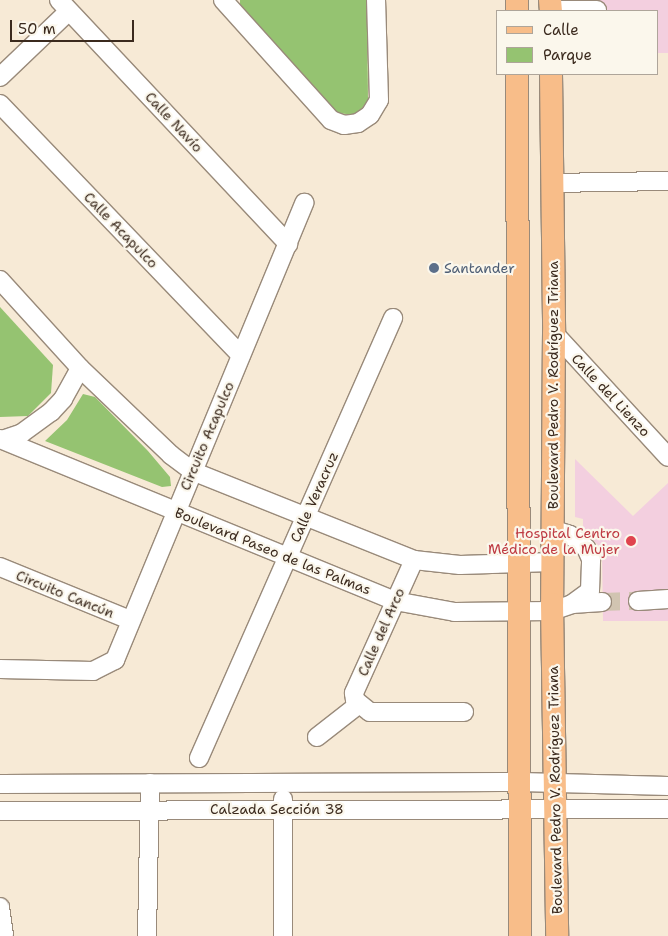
<!DOCTYPE html>
<meta charset="utf-8">
<style>
body{margin:0}
#map{position:relative;width:668px;height:936px;overflow:hidden;background:#f7ead6;font-family:"Shantell Sans",sans-serif}
div>[style]{position:absolute}
[style*='--x']{left:calc(var(--x)*1px);top:calc(var(--y)*1px);width:calc(var(--w)*1px);rotate:calc(var(--a)*1deg)}
.built>*{inset:0;background:#f3cfdf}
.green>*{inset:0;background:#95c371}
.minor-tunnel>*{height:18px;margin-top:-9px;transform-origin:0;background:repeating-linear-gradient(90deg,#d1c4b1 0 18px,transparent 0 27px)}
.roads{filter:drop-shadow(1px 0 #998a7a) drop-shadow(-1px 0 #998a7a) drop-shadow(0 1px #998a7a) drop-shadow(0 -1px #998a7a)}
.minor>*{height:18px;margin:-9px;padding:0 9px;transform-origin:9px;border-radius:9px;background:#fff}
.major>*{height:22px;margin:-11px;padding:0 11px;transform-origin:11px;border-radius:11px;background:#f8bd89}
.dots>*{width:14px;height:14px;translate:-50% -50%;box-sizing:border-box;border:2px solid #fbf7ec;border-radius:50%}
span{translate:-50% -50%;white-space:nowrap;text-align:center;line-height:1.15;-webkit-text-stroke:4.5px #fbf7ec;paint-order:stroke}
.street-label{font-size:14px;color:#3b2a1e}
.service-label{font-size:14px;color:#4e5e75}
.left{translate:0 -50%;text-align:left}
.health-label{font-size:14px;color:#be3a42}
.right{translate:-100% -50%;text-align:right}
.legend{position:absolute;left:496px;top:10px;width:162px;height:65px;box-sizing:border-box;background:#fbf7ec;border:1px solid #aea59a;margin:0;padding:6px 9px;list-style:none;font-size:15px;color:#3b2a1e}
.legend li{display:flex;align-items:center;gap:10px;height:25px}
.legend b{width:25px;border:1px solid #aea59a}
.scale{position:absolute;left:10px;top:20px;width:124px;height:22px;box-sizing:border-box;border:2px solid #3b2a1e;border-top:0;padding-left:6px;font-size:15px;line-height:18px;white-space:nowrap;color:#3b2a1e;-webkit-text-stroke:4px #fbf7ec;paint-order:stroke}
</style>
<div id="map">
<div class="built">
<div style="clip-path:polygon(572px 0,668px 0,668px 53px,657px 53px,657px 11px,572px 11px)"></div>
<div style="clip-path:polygon(575px 459px,633px 516px,668px 483px,668px 621px,603px 621px,602px 554px,598px 545px,583px 531px,583px 519px,575px 517px)"></div>
</div>
<div class="green">
<div style="clip-path:polygon(240px 0,367px 0,368px 100px,357px 115px,336px 113px,240px 5px)"></div>
<div style="clip-path:polygon(0 307px,53px 365px,51px 393px,28px 416px,0 417px)"></div>
<div style="clip-path:polygon(83px 394px,95px 397px,148px 451px,170px 477px,171px 486px,162px 487px,45px 441px,67px 420px)"></div>
</div>
<div class="minor-tunnel">
<div style="--x:602;--y:602;--w:36;--a:-2"></div>
</div>
<div class="roads">
<div class="minor">
<div style="--x:59;--y:0;--w:335;--a:46.8"></div>
<div style="--x:223;--y:0;--w:161;--a:48"></div>
<div style="--x:331;--y:120;--w:14;--a:21"></div>
<div style="--x:344;--y:125;--w:14;--a:-8"></div>
<div style="--x:358;--y:123;--w:14;--a:-34"></div>
<div style="--x:370;--y:115;--w:17;--a:-59"></div>
<div style="--x:379;--y:100;--w:100;--a:-91.7"></div>
<div style="--x:550;--y:10;--w:47;--a:0"></div>
<div style="--x:0;--y:77;--w:95;--a:-43.7"></div>
<div style="--x:0;--y:104;--w:348;--a:46.2"></div>
<div style="--x:552;--y:183;--w:116;--a:-1"></div>
<div style="--x:0;--y:280;--w:119;--a:47.7"></div>
<div style="--x:80;--y:368;--w:126;--a:43.7"></div>
<div style="--x:171;--y:455;--w:26;--a:37"></div>
<div style="--x:192;--y:471;--w:239;--a:21.8"></div>
<div style="--x:414;--y:560;--w:46;--a:6.2"></div>
<div style="--x:460;--y:565;--w:92;--a:-1.9"></div>
<div style="--x:554;--y:333;--w:168;--a:47.4"></div>
<div style="--x:0;--y:439;--w:427;--a:22.3"></div>
<div style="--x:395;--y:601;--w:61;--a:10.4"></div>
<div style="--x:455;--y:612;--w:97;--a:-0.6"></div>
<div style="--x:552;--y:611;--w:21;--a:-19"></div>
<div style="--x:572;--y:604;--w:22;--a:-36"></div>
<div style="--x:590;--y:591;--w:32;--a:-88"></div>
<div style="--x:591;--y:559;--w:12;--a:-114"></div>
<div style="--x:586;--y:548;--w:21;--a:-141"></div>
<div style="--x:570;--y:535;--w:19;--a:-162"></div>
<div style="--x:5;--y:439;--w:18;--a:-19"></div>
<div style="--x:22;--y:433;--w:36;--a:-36"></div>
<div style="--x:51;--y:412;--w:18;--a:-47"></div>
<div style="--x:63;--y:399;--w:35;--a:-61"></div>
<div style="--x:414;--y:560;--w:146;--a:114.3"></div>
<div style="--x:354;--y:693;--w:7;--a:82"></div>
<div style="--x:355;--y:700;--w:19;--a:39"></div>
<div style="--x:370;--y:712;--w:94;--a:0"></div>
<div style="--x:0;--y:567;--w:140;--a:22.2"></div>
<div style="--x:638;--y:601;--w:30;--a:-4"></div>
<div style="--x:572;--y:604;--w:30;--a:-4"></div>
<div style="--x:0;--y:669;--w:93;--a:1.2"></div>
<div style="--x:93;--y:671;--w:25;--a:-27"></div>
<div style="--x:115;--y:660;--w:495;--a:-67.5"></div>
<div style="--x:317;--y:737;--w:52;--a:-38"></div>
<div style="--x:199;--y:758;--w:481;--a:-66.2"></div>
<div style="--x:0;--y:784;--w:521;--a:-0.22"></div>
<div style="--x:521;--y:782;--w:147;--a:1.6"></div>
<div style="--x:283;--y:799;--w:137;--a:90"></div>
<div style="--x:0;--y:811;--w:668;--a:-0.17"></div>
<div style="--x:0;--y:907;--w:29;--a:82"></div>
<div style="--x:147;--y:936;--w:153;--a:-88.9"></div>
</div>
<div class="major">
<div style="--x:517;--y:0;--w:11;--a:90"></div>
<div style="--x:550;--y:0;--w:11;--a:85"></div>
<div style="--x:517;--y:74;--w:862;--a:89.8"></div>
<div style="--x:551;--y:74;--w:259;--a:89.3"></div>
<div style="--x:554;--y:333;--w:271;--a:90.4"></div>
<div style="--x:552;--y:604;--w:332;--a:89.1"></div>
</div>
</div>
<div class="dots">
<div style="left:434px;top:268px;background:#5c6f8a"></div>
<div style="left:631px;top:541px;background:#e0444e"></div>
</div>
<div class="street-label">
<span style="left:174px;top:122px;rotate:47deg">Calle Navío</span>
<span style="left:121px;top:230px;rotate:46deg">Calle Acapulco</span>
<span style="left:553px;top:385px;rotate:-90deg">Boulevard Pedro V. Rodríguez Triana</span>
<span style="left:611px;top:395px;rotate:47deg">Calle del Lienzo</span>
<span style="left:207px;top:436px;rotate:-67deg">Circuito Acapulco</span>
<span style="left:314px;top:497px;rotate:-66deg">Calle Veracruz</span>
<span style="left:273px;top:551px;rotate:22deg">Boulevard Paseo de las Palmas</span>
<span style="left:65px;top:594px;rotate:22deg">Circuito Cancún</span>
<span style="left:381px;top:632px;rotate:-66deg">Calle del Arco</span>
<span style="left:555px;top:790px;rotate:-91deg">Boulevard Pedro V. Rodríguez Triana</span>
<span style="left:277px;top:809px">Calzada Sección 38</span>
</div>
<div class="service-label">
<span class="left" style="left:444px;top:268px">Santander</span>
</div>
<div class="health-label">
<span class="right" style="left:620px;top:541px">Hospital Centro<br>Médico de la Mujer</span>
</div>
<ul class="legend">
<li><b style="height:6px;background:#f8bd89"></b>Calle</li>
<li><b style="height:14px;background:#95c371"></b>Parque</li>
</ul>
<div class="scale">50 m</div>
</div>
